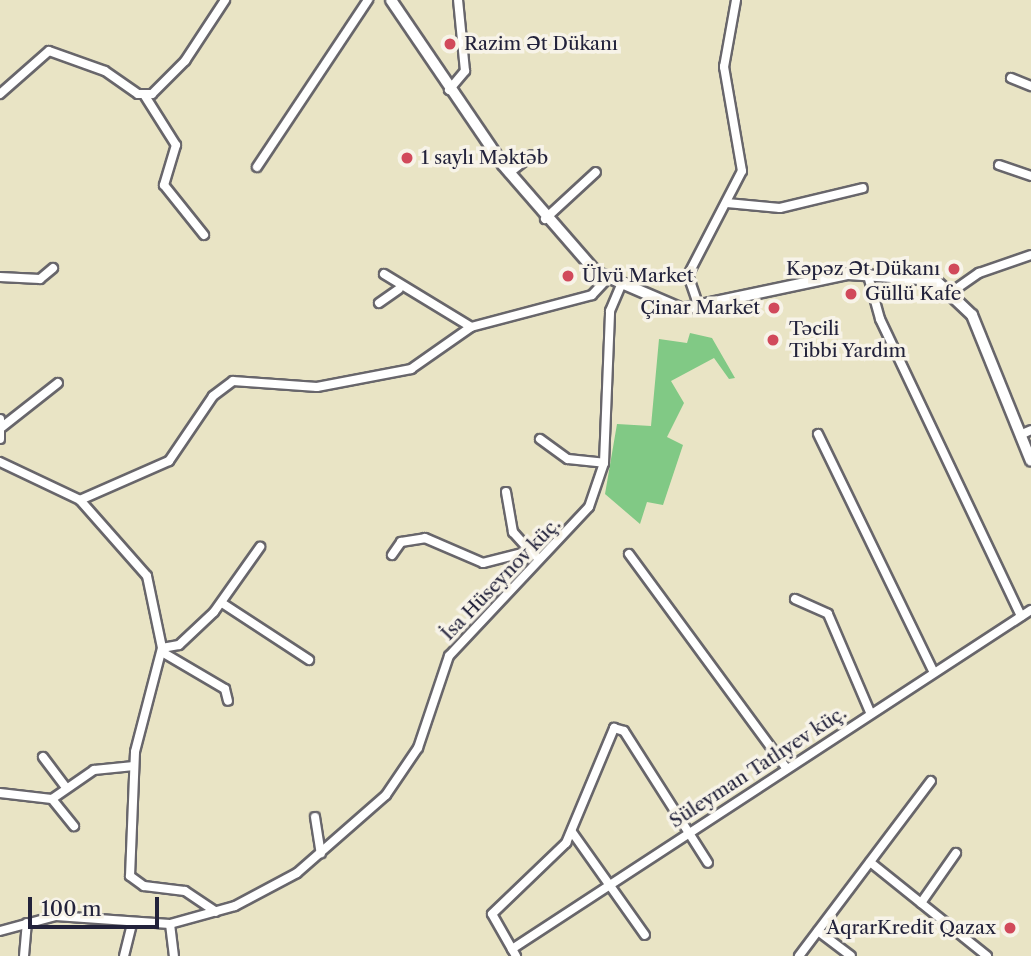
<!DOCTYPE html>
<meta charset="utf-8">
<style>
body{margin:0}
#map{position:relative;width:1031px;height:956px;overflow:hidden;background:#e9e4c5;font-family:"Libre Caslon Text",serif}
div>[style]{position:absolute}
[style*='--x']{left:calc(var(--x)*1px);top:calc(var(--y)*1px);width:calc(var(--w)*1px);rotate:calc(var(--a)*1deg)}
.green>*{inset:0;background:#81c985}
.roads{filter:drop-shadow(2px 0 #68666b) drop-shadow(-2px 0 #68666b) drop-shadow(0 2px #68666b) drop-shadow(0 -2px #68666b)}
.street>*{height:8px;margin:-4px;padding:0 4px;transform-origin:4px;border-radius:4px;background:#fff}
.secondary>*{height:10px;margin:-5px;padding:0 5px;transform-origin:5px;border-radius:5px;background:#fff}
.dots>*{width:19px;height:19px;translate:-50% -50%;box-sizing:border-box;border:4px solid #f7f3e8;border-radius:50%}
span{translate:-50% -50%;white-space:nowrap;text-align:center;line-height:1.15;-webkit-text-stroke:7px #f7f3e8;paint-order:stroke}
.poi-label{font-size:19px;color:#22223b}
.left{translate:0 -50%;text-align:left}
.right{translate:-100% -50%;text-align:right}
.street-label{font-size:19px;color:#22223b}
.scale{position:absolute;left:28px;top:897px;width:131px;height:32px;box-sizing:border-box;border:4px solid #22223b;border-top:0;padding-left:9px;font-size:21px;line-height:24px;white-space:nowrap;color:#22223b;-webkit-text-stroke:5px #f7f3e8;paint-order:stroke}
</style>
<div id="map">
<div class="green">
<div style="clip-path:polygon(690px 333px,712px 338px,735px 378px,729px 379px,714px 358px,671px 381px,684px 403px,667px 437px,683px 445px,663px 505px,647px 502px,640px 524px,605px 494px,617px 424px,651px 426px,659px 339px,687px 343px)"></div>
</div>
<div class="roads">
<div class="street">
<div style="--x:1011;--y:78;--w:22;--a:22"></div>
<div style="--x:449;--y:90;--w:25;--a:-50"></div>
<div style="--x:465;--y:71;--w:71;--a:-95.6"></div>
<div style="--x:0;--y:94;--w:65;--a:-41.3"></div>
<div style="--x:49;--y:51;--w:59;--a:19.7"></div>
<div style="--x:105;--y:71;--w:40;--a:34.9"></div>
<div style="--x:138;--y:94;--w:14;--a:0"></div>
<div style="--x:152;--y:94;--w:47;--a:-45"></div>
<div style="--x:185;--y:61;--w:73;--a:-56.7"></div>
<div style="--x:145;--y:96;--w:58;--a:57.7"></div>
<div style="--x:176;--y:145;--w:42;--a:106.7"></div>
<div style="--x:164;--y:185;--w:64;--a:51.3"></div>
<div style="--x:999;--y:165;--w:34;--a:19"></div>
<div style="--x:257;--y:167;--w:201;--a:-56.4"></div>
<div style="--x:509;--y:173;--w:29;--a:-38"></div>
<div style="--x:727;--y:203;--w:53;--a:5.4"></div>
<div style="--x:780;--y:208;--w:85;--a:-13.5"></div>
<div style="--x:545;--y:219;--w:69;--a:-42.7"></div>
<div style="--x:867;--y:272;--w:49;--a:74.5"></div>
<div style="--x:880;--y:319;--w:329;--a:64.6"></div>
<div style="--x:384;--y:274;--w:102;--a:31.3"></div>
<div style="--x:0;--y:277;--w:40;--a:2.9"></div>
<div style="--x:40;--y:279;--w:17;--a:-40"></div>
<div style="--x:953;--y:291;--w:32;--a:-35"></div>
<div style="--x:979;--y:273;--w:55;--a:-19.1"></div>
<div style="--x:379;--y:303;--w:24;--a:-35"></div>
<div style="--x:699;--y:307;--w:34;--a:-109"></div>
<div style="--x:688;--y:275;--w:117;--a:-62.6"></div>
<div style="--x:742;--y:171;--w:106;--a:-99.8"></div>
<div style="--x:724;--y:67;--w:68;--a:-79.8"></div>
<div style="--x:0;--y:419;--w:20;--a:90"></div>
<div style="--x:2;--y:427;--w:71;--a:-38.2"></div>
<div style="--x:818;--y:434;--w:263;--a:64.1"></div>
<div style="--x:1020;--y:435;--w:12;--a:-24"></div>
<div style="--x:540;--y:439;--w:34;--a:36"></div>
<div style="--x:568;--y:459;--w:36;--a:6"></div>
<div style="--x:0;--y:462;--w:89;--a:25.4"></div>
<div style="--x:80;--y:500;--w:101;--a:48.6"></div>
<div style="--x:147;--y:576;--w:74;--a:78.2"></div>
<div style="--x:162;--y:648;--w:107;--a:104.6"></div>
<div style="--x:135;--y:752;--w:124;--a:92.3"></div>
<div style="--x:130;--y:876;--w:17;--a:36"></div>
<div style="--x:144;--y:886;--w:41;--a:7"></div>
<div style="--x:185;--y:891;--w:37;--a:34"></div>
<div style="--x:506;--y:492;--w:41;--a:80.1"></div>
<div style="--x:513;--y:532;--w:25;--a:48"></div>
<div style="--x:80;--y:500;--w:97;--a:-23.7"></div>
<div style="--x:169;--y:461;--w:78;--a:-55.9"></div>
<div style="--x:213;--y:396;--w:25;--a:-37"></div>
<div style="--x:233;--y:381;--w:84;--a:4.1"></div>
<div style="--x:317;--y:387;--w:96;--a:-10.8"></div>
<div style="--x:411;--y:369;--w:73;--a:-35"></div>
<div style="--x:471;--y:327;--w:125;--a:-14.8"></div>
<div style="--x:592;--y:295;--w:22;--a:-47"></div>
<div style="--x:629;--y:554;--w:265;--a:53.7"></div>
<div style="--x:392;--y:555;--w:16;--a:-55"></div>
<div style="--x:401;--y:542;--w:24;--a:-9"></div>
<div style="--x:425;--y:538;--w:63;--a:23.3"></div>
<div style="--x:483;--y:563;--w:49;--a:-14.3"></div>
<div style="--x:530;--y:551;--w:11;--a:41"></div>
<div style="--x:795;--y:599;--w:36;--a:24"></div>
<div style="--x:828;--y:614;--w:107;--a:66.8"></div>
<div style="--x:222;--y:603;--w:104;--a:33.2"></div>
<div style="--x:162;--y:648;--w:17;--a:-10"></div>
<div style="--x:179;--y:645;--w:48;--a:-43.3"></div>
<div style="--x:214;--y:612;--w:80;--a:-54.7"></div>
<div style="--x:162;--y:652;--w:73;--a:30.4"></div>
<div style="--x:225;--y:689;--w:12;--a:76"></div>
<div style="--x:43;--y:757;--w:39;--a:53"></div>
<div style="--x:0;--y:793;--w:52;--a:6.6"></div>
<div style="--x:52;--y:799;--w:51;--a:-34.6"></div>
<div style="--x:94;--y:770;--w:40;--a:-5.7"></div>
<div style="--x:52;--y:799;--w:35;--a:51"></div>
<div style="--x:315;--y:817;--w:37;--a:81"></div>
<div style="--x:572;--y:832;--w:126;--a:54.7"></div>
<div style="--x:870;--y:862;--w:150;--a:38.8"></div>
<div style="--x:921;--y:903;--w:61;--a:-55"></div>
<div style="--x:170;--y:924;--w:32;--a:83"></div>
<div style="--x:0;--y:931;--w:58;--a:-15"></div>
<div style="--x:56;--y:916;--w:114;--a:4"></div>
<div style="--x:170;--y:924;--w:67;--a:-15.5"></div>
<div style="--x:235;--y:906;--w:70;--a:-28"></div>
<div style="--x:297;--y:873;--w:118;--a:-41.2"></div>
<div style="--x:386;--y:795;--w:57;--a:-55.8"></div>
<div style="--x:418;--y:748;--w:97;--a:-71.4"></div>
<div style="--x:449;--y:656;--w:204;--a:-46.8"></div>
<div style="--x:589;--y:507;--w:46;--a:-71.2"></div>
<div style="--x:604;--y:463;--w:152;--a:-87.7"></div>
<div style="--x:610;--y:311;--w:26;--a:-67"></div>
<div style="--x:818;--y:931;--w:41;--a:37.1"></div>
<div style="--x:512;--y:949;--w:40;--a:-119.7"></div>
<div style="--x:492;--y:914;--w:103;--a:-43.8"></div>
<div style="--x:566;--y:843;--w:125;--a:-67.3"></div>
<div style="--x:614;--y:728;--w:10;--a:17"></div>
<div style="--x:624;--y:731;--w:156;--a:57.5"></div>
<div style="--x:24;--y:956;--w:33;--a:-85"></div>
<div style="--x:124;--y:956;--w:33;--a:-76"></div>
<div style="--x:516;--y:956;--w:8;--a:-120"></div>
<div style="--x:512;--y:949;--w:620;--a:-33.15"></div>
<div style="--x:799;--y:956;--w:219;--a:-53"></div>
</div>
<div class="secondary">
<div style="--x:391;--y:0;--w:199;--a:55.8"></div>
<div style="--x:503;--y:165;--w:142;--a:49"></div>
<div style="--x:596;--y:272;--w:94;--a:23.3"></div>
<div style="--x:682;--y:309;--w:170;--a:-11.9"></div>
<div style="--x:848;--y:274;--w:87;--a:3.9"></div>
<div style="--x:935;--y:280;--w:51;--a:43.4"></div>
<div style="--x:972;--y:315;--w:157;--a:68"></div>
</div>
</div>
<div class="dots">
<div style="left:450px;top:44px;background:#d1495b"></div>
<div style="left:407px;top:158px;background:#d1495b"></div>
<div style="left:954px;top:269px;background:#d1495b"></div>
<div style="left:568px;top:276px;background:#d1495b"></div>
<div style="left:851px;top:294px;background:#d1495b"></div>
<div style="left:774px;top:308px;background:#d1495b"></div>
<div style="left:773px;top:340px;background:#d1495b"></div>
<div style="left:1010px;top:928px;background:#d1495b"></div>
</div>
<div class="poi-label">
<span class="left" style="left:464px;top:44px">Razim Ət Dükanı</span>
<span class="left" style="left:421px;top:158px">1 saylı Məktəb</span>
<span class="right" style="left:940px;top:269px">Kəpəz Ət Dükanı</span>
<span class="left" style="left:582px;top:276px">Ülvü Market</span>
<span class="left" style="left:865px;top:294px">Güllü Kafe</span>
<span class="right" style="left:760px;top:308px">Çinar Market</span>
<span class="left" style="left:789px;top:340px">Təcili<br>Tibbi Yardım</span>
<span class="right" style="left:996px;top:928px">AqrarKredit Qazax</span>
</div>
<div class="street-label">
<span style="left:501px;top:579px;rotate:-46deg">İsa Hüseynov küç.</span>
<span style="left:758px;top:767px;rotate:-33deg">Süleyman Tatlıyev küç.</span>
</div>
<div class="scale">100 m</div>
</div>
